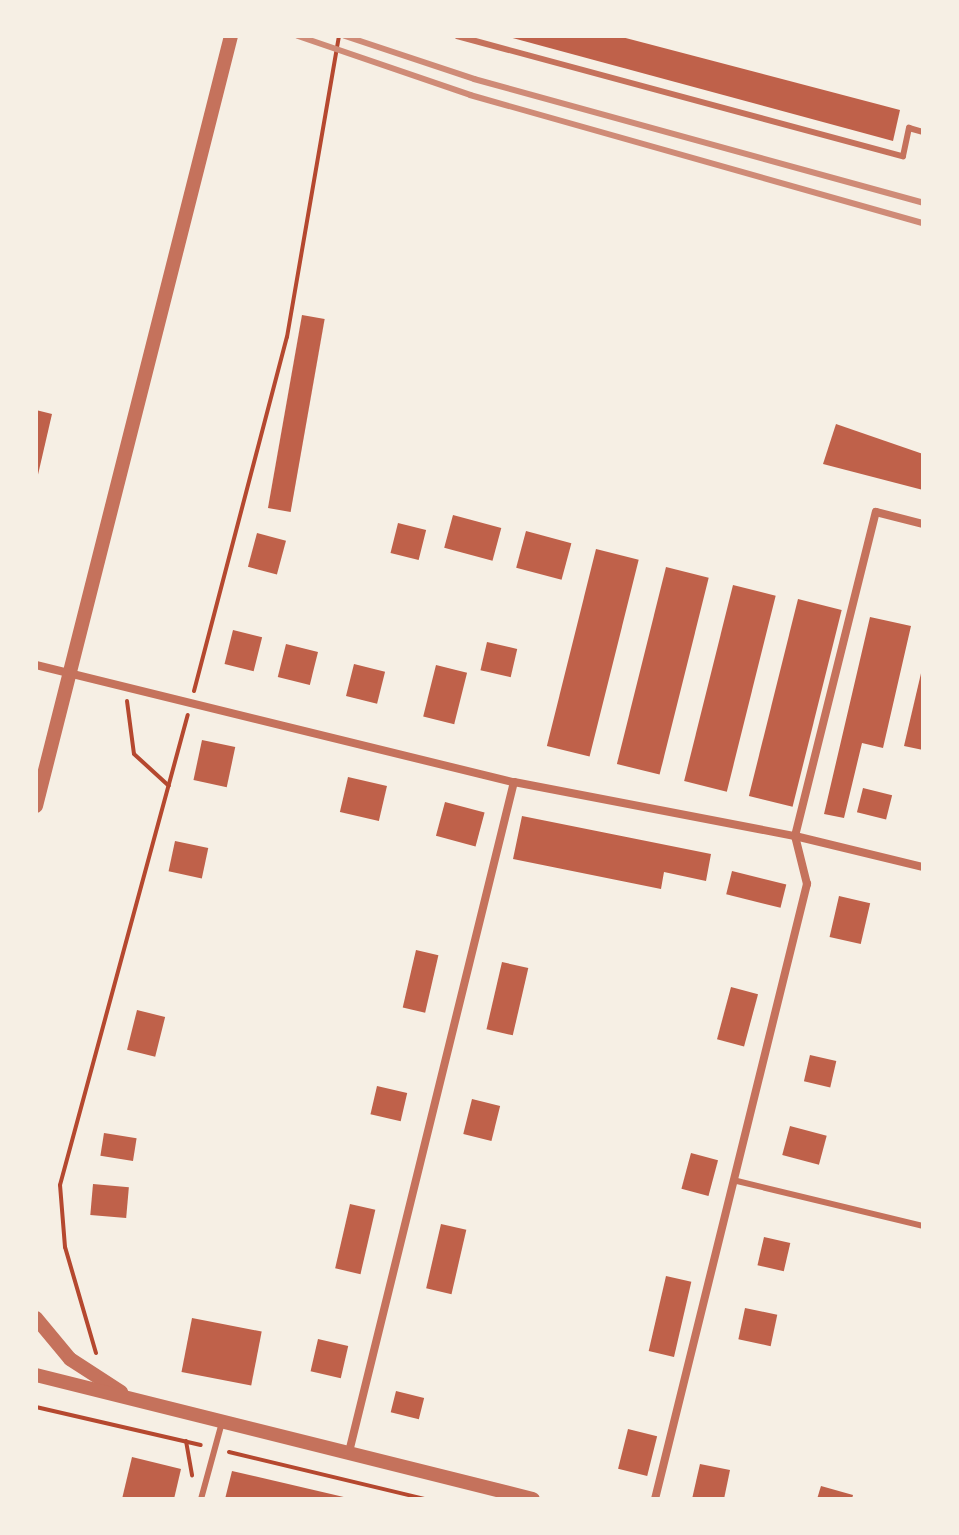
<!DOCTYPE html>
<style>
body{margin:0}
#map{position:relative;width:959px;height:1535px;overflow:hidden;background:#f6efe4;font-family:Inter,sans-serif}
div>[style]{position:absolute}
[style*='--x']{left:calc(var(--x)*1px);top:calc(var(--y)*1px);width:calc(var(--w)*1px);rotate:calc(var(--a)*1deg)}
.building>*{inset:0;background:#bf614a;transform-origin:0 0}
.path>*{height:4px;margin:-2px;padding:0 2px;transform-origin:2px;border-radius:2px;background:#b5482f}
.service>*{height:6px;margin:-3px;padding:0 3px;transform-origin:3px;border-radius:3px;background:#c5725c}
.minor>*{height:8px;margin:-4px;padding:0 4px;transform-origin:4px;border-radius:4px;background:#c5725c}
.tertiary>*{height:14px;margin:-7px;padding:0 7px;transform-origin:7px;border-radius:7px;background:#c5725c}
.rail>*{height:6px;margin:-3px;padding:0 3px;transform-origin:3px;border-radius:3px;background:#cf8b77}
span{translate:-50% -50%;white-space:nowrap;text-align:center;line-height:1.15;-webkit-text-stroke:7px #f6efe4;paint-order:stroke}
.frame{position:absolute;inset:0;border:38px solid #f6efe4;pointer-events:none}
</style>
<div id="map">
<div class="building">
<div style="clip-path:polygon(505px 36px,618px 36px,900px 110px,893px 141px)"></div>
<div style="left:302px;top:315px;width:23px;height:196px;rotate:10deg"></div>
<div style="clip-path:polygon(36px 410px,52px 414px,37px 479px,36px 479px)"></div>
<div style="clip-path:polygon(836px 424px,923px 454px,923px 490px,823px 464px)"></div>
<div style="left:453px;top:515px;width:50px;height:34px;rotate:15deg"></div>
<div style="left:398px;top:523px;width:29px;height:31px;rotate:14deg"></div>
<div style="left:526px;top:531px;width:47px;height:38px;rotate:15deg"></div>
<div style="left:257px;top:533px;width:30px;height:35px;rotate:15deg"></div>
<div style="left:596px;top:549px;width:44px;height:203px;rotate:14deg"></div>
<div style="left:666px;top:567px;width:44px;height:203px;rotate:14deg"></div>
<div style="left:733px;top:585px;width:44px;height:202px;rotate:14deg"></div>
<div style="left:798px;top:599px;width:45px;height:203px;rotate:14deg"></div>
<div style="clip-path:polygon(870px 617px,911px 626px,883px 748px,862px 743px,844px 818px,824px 814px)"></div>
<div style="left:233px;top:630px;width:30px;height:35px;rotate:14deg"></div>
<div style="left:487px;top:642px;width:31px;height:29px;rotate:13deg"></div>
<div style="left:286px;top:644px;width:33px;height:34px;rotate:14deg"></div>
<div style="left:354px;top:664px;width:32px;height:33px;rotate:14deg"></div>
<div style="left:436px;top:665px;width:32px;height:53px;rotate:14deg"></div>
<div style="clip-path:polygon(922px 669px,923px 669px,923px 750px,904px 746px)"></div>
<div style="left:202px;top:740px;width:34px;height:41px;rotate:12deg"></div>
<div style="left:348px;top:777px;width:40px;height:36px;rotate:13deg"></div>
<div style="left:863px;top:788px;width:30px;height:25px;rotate:14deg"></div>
<div style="left:445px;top:802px;width:41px;height:35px;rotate:15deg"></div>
<div style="clip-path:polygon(522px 816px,711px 854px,706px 881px,664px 872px,661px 889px,513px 859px)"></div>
<div style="left:175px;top:841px;width:34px;height:31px;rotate:12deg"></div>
<div style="left:732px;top:871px;width:56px;height:24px;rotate:14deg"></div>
<div style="left:839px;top:896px;width:32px;height:42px;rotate:13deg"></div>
<div style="left:416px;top:950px;width:23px;height:59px;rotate:13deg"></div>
<div style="left:502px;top:962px;width:27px;height:69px;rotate:13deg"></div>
<div style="left:731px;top:987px;width:28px;height:54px;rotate:15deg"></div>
<div style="left:137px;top:1010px;width:29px;height:41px;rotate:14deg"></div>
<div style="left:810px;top:1055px;width:27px;height:27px;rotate:13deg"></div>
<div style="left:377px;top:1086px;width:31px;height:29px;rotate:13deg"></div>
<div style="left:472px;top:1099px;width:29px;height:36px;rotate:14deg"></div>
<div style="left:790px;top:1126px;width:38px;height:30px;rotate:15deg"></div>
<div style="left:104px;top:1133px;width:33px;height:23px;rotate:9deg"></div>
<div style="left:691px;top:1153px;width:28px;height:37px;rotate:15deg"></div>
<div style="left:93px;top:1184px;width:36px;height:31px;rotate:5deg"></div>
<div style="left:350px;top:1204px;width:26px;height:66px;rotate:13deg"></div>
<div style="left:441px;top:1224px;width:26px;height:66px;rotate:13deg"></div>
<div style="left:764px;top:1237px;width:27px;height:29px;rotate:13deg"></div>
<div style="left:666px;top:1276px;width:26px;height:77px;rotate:13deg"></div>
<div style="left:745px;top:1308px;width:33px;height:32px;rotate:12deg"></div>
<div style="left:192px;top:1318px;width:71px;height:55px;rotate:11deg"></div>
<div style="left:318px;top:1339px;width:31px;height:33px;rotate:13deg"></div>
<div style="left:396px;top:1391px;width:29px;height:22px;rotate:14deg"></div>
<div style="left:628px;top:1429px;width:30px;height:41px;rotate:14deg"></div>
<div style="clip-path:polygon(132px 1457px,181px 1469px,174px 1499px,122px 1499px)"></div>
<div style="clip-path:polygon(700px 1464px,730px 1470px,724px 1499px,692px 1499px)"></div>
<div style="clip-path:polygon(232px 1471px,348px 1498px,348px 1499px,225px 1499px)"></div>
<div style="clip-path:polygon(821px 1486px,853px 1495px,852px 1499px,817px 1499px)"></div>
</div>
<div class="path">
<div style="--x:194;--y:691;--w:366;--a:-75.3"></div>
<div style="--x:287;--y:337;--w:305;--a:-80.2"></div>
<div style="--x:127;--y:701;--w:53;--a:82.5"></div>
<div style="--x:134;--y:754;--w:47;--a:42.4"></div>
<div style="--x:96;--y:1353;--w:110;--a:-106.3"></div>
<div style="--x:65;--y:1247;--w:62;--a:-94.6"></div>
<div style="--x:60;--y:1185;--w:487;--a:-74.8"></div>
<div style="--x:36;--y:1407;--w:169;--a:13"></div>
<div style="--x:186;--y:1441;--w:35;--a:80"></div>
<div style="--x:229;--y:1452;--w:202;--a:13.5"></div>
</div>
<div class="service">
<div style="--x:457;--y:36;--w:462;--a:15.1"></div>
<div style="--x:903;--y:156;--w:29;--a:-78"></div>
<div style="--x:909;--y:128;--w:15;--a:16"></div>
<div style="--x:737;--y:1181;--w:191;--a:13.6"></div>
<div style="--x:201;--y:1499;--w:80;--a:-74.7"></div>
</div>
<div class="minor">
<div style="--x:36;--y:665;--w:492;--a:13.8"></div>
<div style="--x:514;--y:782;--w:286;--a:10.9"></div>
<div style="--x:795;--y:836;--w:132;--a:13.6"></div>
<div style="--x:349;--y:1452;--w:690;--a:-76.17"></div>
<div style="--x:655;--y:1499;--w:634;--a:-76.12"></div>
<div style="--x:807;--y:884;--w:49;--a:-104"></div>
<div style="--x:795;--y:836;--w:334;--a:-76"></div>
<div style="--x:876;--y:512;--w:49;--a:14.3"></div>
</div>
<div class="tertiary">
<div style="--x:36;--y:806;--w:794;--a:-75.79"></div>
<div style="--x:36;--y:1318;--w:53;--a:50.3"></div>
<div style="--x:70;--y:1359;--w:61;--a:32.9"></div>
<div style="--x:36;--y:1375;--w:512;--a:14.01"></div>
</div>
<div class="rail">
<div style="--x:298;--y:36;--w:182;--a:18.9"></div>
<div style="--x:470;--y:95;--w:471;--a:15.8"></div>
<div style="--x:345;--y:36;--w:136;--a:18.4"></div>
<div style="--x:474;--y:79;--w:466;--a:15.4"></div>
</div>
<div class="frame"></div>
</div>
